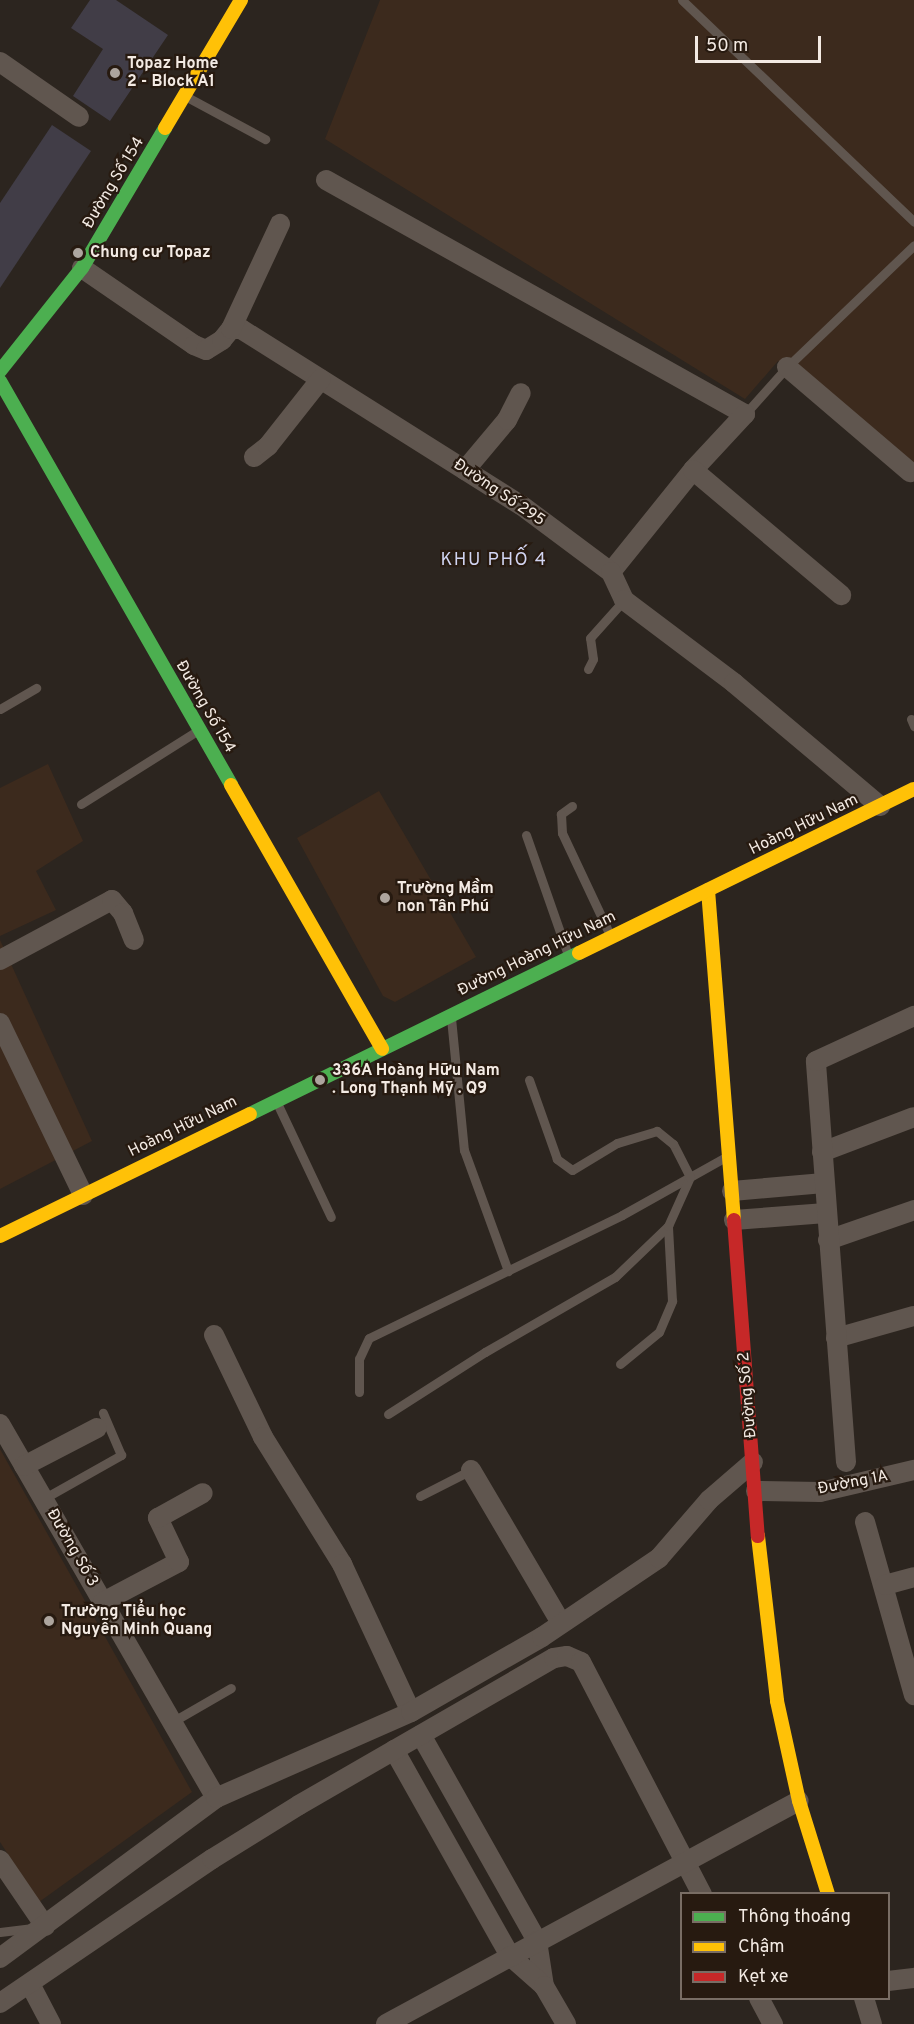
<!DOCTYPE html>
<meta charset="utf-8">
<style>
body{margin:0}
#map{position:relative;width:914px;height:2024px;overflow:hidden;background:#2c251f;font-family:Overpass,sans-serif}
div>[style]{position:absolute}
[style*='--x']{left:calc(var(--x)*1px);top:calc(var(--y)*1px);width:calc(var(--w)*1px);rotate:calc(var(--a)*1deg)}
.built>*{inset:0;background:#3c2a1d}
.building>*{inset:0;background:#413d47}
.lane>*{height:9px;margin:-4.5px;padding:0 4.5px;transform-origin:4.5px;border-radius:4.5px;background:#60564f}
.street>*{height:20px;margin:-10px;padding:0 10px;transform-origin:10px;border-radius:10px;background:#60564f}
.fast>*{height:14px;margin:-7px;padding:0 7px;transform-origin:7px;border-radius:7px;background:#4caf50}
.slow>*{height:14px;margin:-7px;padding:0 7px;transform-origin:7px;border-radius:7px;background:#ffc107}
.jam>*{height:14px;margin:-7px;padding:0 7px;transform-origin:7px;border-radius:7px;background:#c62828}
.dots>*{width:16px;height:16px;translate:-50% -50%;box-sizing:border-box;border:3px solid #271a10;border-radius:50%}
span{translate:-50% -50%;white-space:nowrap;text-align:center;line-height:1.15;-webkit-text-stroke:4.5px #271a10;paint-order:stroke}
.poi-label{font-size:16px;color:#f3eae3;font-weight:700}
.left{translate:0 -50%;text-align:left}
.street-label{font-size:16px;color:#f3eae3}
.neighbourhood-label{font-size:18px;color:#d2d5f2;letter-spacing:1.5px}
.legend{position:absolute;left:680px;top:1892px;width:210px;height:108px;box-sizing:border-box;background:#271a10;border:2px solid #796d64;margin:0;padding:8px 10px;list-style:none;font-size:18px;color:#f3eae3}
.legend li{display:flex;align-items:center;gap:12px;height:30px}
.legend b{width:30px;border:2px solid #796d64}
.scale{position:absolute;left:695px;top:36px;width:126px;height:27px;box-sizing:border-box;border:3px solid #f3eae3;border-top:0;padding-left:8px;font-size:18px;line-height:21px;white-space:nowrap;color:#f3eae3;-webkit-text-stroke:4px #271a10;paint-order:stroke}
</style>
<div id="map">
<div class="built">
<div style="clip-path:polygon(380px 0,914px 0,914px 479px,778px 361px,745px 399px,325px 139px)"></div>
<div style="clip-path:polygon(48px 764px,83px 841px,36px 871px,56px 910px,0 936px,0 788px)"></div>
<div style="clip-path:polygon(379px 791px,476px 957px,395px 1002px,383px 996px,297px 838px)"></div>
<div style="clip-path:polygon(0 940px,92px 1141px,0 1189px)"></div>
<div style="clip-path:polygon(0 1449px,192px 1792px,39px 1902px,0 1842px)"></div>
</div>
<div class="building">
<div style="clip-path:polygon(90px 0,116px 0,168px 35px,110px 121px,73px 96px,103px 49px,71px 28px)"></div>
<div style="clip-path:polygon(52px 125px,91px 151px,0 288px,0 203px)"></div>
</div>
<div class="lane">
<div style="--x:682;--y:0;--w:321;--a:43.7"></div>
<div style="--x:187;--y:97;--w:89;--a:28.3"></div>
<div style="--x:745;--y:414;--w:63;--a:-48.2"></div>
<div style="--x:787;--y:367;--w:176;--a:-43.8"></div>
<div style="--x:588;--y:669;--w:11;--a:-63"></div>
<div style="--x:593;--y:659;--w:21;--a:-98"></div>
<div style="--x:590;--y:638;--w:51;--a:-48.2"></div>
<div style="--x:0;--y:709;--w:42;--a:-30.3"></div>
<div style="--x:911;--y:719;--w:8;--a:67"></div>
<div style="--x:81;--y:804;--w:137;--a:-32.2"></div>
<div style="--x:572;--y:806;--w:14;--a:144"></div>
<div style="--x:561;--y:814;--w:19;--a:87"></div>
<div style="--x:562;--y:833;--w:113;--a:64.8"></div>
<div style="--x:526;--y:835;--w:127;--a:70.7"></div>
<div style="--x:451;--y:1018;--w:133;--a:84.4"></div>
<div style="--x:464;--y:1150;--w:129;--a:70"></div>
<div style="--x:277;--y:1103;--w:126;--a:64.7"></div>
<div style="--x:620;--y:1364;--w:50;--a:-39.4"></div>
<div style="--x:659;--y:1332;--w:34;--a:-67"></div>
<div style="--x:672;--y:1301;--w:75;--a:-93.1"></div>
<div style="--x:359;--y:1392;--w:33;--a:-90"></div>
<div style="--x:359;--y:1359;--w:23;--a:-65"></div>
<div style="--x:369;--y:1338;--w:281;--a:-25.9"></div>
<div style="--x:622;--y:1215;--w:117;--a:-29.2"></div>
<div style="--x:388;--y:1414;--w:115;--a:-32.6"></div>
<div style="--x:485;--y:1352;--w:150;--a:-30"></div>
<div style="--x:615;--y:1277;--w:74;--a:-43.9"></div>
<div style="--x:668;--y:1226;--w:54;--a:-65.8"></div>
<div style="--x:690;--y:1177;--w:37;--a:-117"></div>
<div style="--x:673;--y:1144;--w:21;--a:-141"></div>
<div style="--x:657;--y:1131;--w:42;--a:163.3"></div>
<div style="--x:617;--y:1143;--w:52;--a:149"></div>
<div style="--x:572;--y:1170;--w:19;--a:-144"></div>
<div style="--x:557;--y:1159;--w:84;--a:-109.5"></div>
<div style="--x:420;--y:1496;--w:57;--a:-27"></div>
<div style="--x:43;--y:1499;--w:90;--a:-29.4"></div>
<div style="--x:121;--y:1455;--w:46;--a:-113.2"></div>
<div style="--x:172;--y:1722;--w:68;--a:-30"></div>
<div style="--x:0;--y:1932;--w:33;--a:-7"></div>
</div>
<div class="street">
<div style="--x:0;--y:62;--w:96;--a:34.8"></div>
<div style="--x:326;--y:180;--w:480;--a:29.2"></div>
<div style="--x:745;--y:414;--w:76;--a:132.9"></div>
<div style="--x:693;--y:470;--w:131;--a:128.8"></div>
<div style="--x:82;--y:268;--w:136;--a:34.5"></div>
<div style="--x:194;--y:345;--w:13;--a:23"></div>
<div style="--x:206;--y:350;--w:19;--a:-32"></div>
<div style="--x:222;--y:340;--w:14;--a:-51"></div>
<div style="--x:231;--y:329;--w:10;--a:0"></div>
<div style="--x:241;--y:329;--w:331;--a:32.2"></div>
<div style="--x:521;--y:505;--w:112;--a:36.7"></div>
<div style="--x:611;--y:572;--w:31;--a:65"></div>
<div style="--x:624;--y:600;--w:138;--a:37"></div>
<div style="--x:734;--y:683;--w:191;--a:40.1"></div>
<div style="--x:231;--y:329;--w:116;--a:-65"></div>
<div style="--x:787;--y:367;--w:162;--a:40.5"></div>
<div style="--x:254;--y:457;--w:18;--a:-38"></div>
<div style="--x:268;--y:446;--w:85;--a:-51.7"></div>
<div style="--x:465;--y:470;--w:65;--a:-50"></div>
<div style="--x:507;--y:420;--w:30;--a:-63"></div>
<div style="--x:693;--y:470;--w:194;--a:40.2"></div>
<div style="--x:0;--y:960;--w:127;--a:-28.2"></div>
<div style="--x:112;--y:900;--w:17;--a:50"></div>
<div style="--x:123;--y:913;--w:29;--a:68"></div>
<div style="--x:0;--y:1023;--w:191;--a:64.2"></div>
<div style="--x:822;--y:1152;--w:98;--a:-20.8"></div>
<div style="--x:732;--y:1191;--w:92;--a:-5"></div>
<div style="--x:734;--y:1220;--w:92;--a:-4.4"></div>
<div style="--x:828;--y:1240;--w:91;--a:-19.2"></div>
<div style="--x:214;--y:1335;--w:113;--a:64.3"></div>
<div style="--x:263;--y:1437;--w:150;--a:58.1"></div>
<div style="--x:342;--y:1564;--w:163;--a:65"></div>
<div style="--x:836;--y:1338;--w:81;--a:-15.8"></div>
<div style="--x:0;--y:1424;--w:432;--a:60"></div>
<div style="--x:846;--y:1462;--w:402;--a:-94.3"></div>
<div style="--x:816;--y:1061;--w:108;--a:-24.7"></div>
<div style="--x:24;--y:1466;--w:82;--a:-27.5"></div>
<div style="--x:471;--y:1470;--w:178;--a:59.5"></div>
<div style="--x:756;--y:1491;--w:64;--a:0.9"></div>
<div style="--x:820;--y:1492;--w:97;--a:-13.2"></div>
<div style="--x:865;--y:1522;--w:180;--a:74.2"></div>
<div style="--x:885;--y:1585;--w:30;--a:-15"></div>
<div style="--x:103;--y:1602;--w:86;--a:-27.8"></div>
<div style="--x:179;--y:1562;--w:49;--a:-115.5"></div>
<div style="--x:158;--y:1518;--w:51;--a:-29.1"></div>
<div style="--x:421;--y:1735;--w:236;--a:60.6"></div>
<div style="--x:537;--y:1941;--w:46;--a:81.2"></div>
<div style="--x:394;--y:1750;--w:236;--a:60.6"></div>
<div style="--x:510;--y:1956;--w:45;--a:41.4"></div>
<div style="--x:544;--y:1986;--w:44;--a:59.9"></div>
<div style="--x:0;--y:1860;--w:80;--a:55.7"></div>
<div style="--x:0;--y:1958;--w:269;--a:-36.5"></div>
<div style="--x:216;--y:1798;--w:213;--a:-23.8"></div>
<div style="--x:411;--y:1712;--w:151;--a:-29.8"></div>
<div style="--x:542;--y:1637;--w:141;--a:-34"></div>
<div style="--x:659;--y:1558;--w:77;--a:-49.2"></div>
<div style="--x:709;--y:1500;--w:58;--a:-40.8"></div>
<div style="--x:888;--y:1981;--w:26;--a:-7"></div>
<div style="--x:30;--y:1984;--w:45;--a:62.3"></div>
<div style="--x:759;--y:1998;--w:30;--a:62"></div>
<div style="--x:864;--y:1998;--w:27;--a:73"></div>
<div style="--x:0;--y:2003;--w:256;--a:-34.2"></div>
<div style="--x:212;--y:1859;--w:102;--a:-31.8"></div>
<div style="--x:299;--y:1805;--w:294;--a:-30"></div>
<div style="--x:554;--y:1658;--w:13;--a:-9"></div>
<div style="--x:567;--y:1656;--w:15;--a:23"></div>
<div style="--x:581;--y:1662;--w:262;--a:62.5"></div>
<div style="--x:386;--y:2024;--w:469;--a:-28.4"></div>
</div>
<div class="fast">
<div style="--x:0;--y:371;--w:132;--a:-51.5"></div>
<div style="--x:82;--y:268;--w:163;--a:-59.3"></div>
<div style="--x:0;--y:381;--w:465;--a:60.2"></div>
<div style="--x:250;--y:1114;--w:366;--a:-26.1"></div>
</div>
<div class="slow">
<div style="--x:165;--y:128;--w:149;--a:-59.3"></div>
<div style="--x:231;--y:785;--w:304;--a:60.2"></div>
<div style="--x:708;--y:890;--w:331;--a:85.5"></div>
<div style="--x:579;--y:953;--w:373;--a:-26.1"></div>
<div style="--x:0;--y:1236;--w:278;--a:-26"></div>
<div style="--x:758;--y:1536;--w:166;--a:83.4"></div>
<div style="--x:777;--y:1701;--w:102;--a:77.6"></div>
<div style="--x:799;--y:1801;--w:97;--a:72.7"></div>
</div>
<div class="jam">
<div style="--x:734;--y:1220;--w:317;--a:85.7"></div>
</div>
<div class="dots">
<div style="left:115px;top:73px;background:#ada59e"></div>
<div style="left:78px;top:253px;background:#ada59e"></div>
<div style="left:385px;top:898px;background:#ada59e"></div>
<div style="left:320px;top:1080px;background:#ada59e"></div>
<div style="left:49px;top:1621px;background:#ada59e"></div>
</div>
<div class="poi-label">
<span class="left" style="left:127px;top:73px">Topaz Home<br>2 - Block A1</span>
<span class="left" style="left:90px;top:253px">Chung cư Topaz</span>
<span class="left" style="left:397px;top:898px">Trường Mầm<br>non Tân Phú</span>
<span class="left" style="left:332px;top:1080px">336A Hoàng Hữu Nam<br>. Long Thạnh Mỹ . Q9</span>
<span class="left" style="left:61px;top:1621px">Trường Tiểu học<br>Nguyễn Minh Quang</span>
</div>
<div class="street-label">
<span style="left:114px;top:183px;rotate:-59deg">Đường Số 154</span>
<span style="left:499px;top:493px;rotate:34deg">Đường Số 295</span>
<span style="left:205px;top:707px;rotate:60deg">Đường Số 154</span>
<span style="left:804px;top:825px;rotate:-26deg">Hoàng Hữu Nam</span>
<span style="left:537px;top:954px;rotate:-26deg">Đường Hoàng Hữu Nam</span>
<span style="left:183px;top:1127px;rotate:-26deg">Hoàng Hữu Nam</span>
<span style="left:748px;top:1395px;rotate:-95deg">Đường Số 2</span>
<span style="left:853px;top:1483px;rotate:-11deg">Đường 1A</span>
<span style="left:72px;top:1548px;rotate:60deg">Đường Số 3</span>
</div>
<div class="neighbourhood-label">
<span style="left:494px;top:561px">KHU PHỐ 4</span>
</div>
<ul class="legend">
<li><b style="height:8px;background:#4caf50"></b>Thông thoáng</li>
<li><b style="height:8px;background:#ffc107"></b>Chậm</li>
<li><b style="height:8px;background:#c62828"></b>Kẹt xe</li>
</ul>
<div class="scale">50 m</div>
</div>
